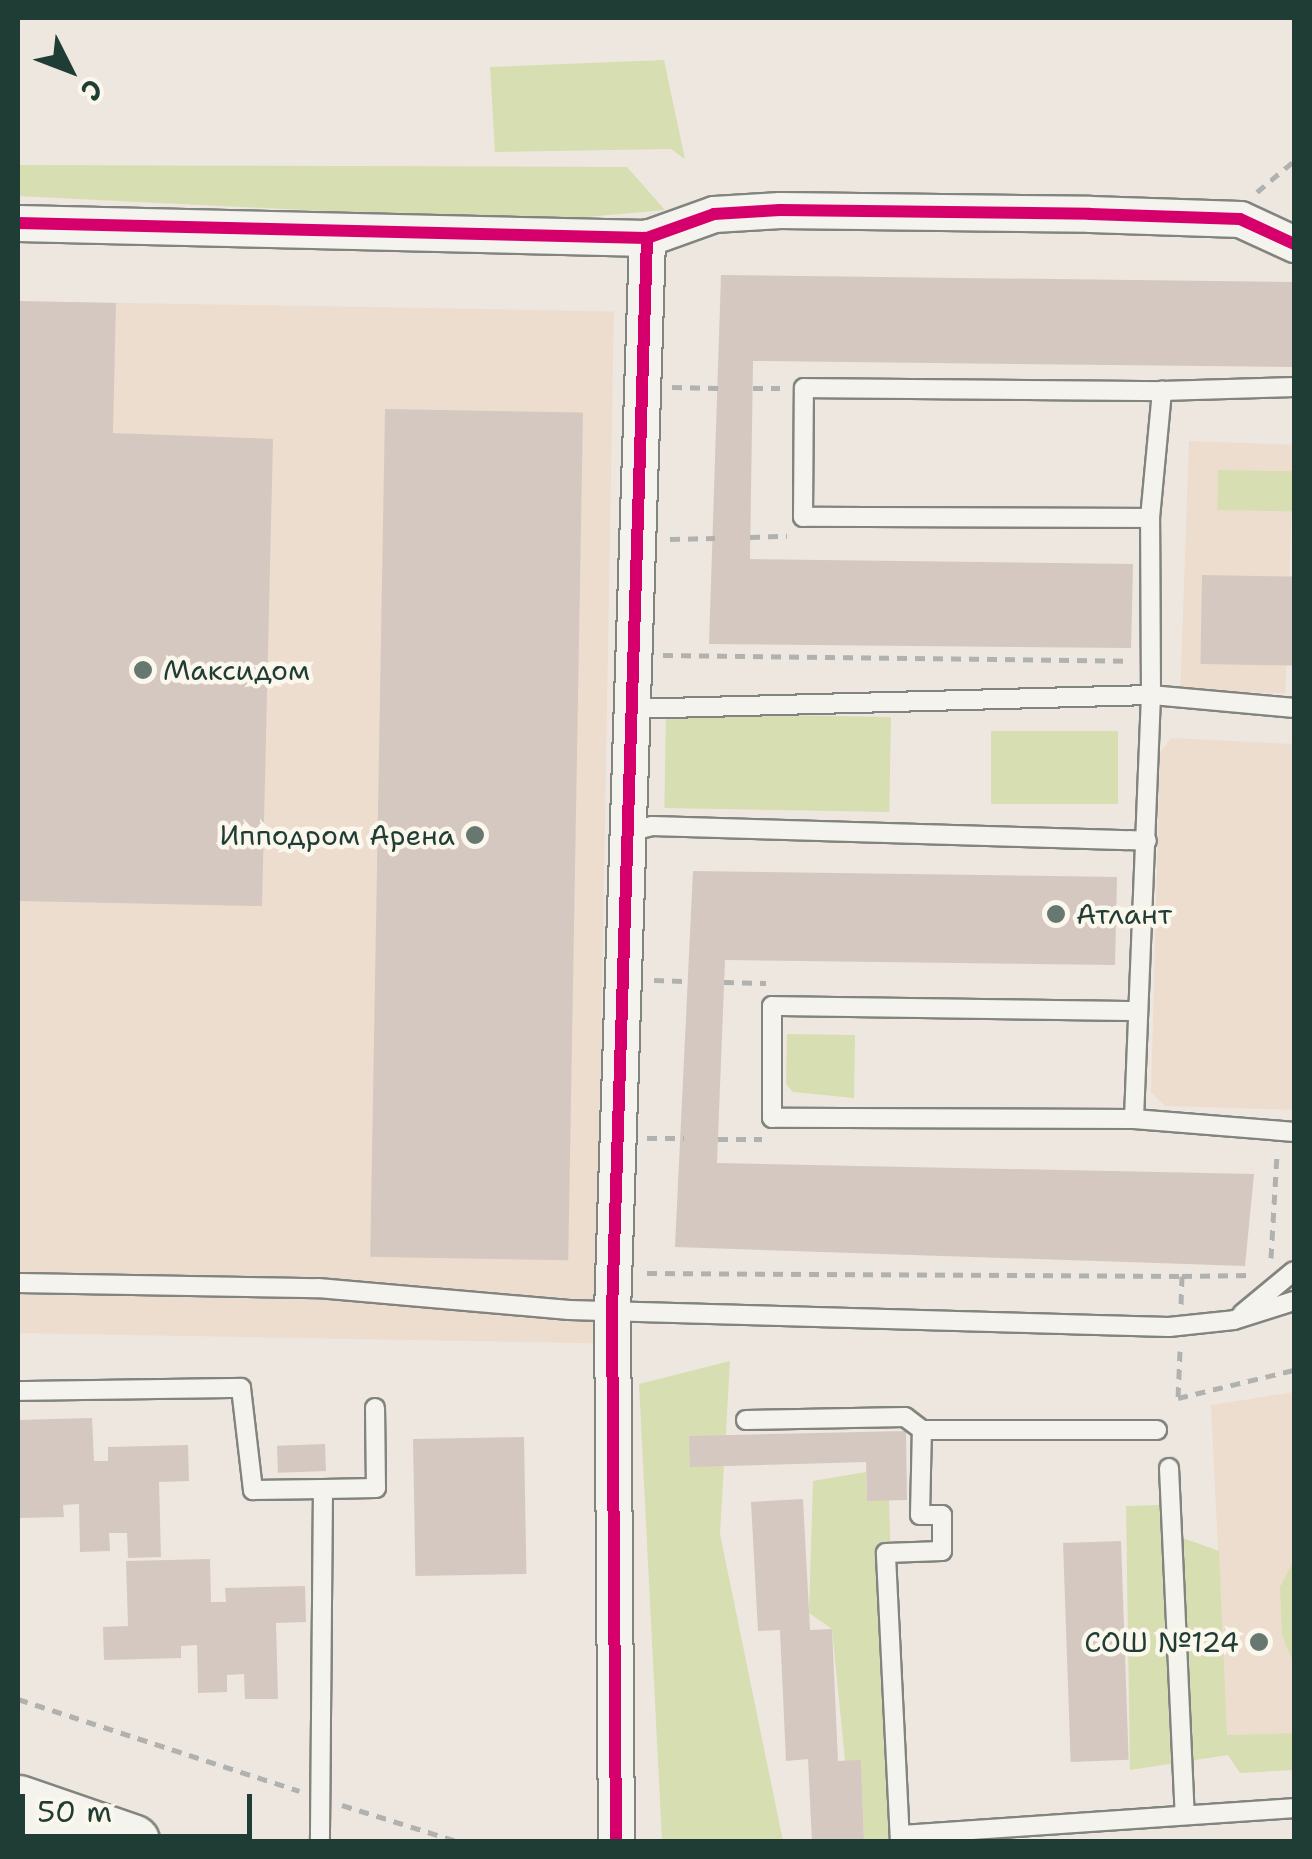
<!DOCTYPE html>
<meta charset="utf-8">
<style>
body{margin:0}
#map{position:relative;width:1312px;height:1859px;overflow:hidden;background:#eee7df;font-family:"Shantell Sans",sans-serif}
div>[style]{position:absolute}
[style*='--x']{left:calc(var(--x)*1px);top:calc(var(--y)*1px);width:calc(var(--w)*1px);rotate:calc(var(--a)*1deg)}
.built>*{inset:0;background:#edddcf;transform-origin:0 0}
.green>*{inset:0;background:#d7deb1;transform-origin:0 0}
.building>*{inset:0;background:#d5c8c0;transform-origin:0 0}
.path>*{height:5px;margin-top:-2.5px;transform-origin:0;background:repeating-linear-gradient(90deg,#b1b2af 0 10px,transparent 0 18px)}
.roads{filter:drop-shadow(2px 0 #82847f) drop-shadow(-2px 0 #82847f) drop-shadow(0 2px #82847f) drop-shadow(0 -2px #82847f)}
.lane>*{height:18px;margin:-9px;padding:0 9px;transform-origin:9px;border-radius:9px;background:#f5f3ee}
.street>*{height:35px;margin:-17.5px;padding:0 17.5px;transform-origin:17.5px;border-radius:17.5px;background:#f5f3ee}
.primary>*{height:55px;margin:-27.5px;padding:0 27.5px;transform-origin:27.5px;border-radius:27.5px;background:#f5f3ee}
.cycleway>*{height:12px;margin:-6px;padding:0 6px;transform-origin:6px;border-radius:6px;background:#d6006c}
.dots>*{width:28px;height:28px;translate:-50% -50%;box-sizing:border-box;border:5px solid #fbf7ec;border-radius:50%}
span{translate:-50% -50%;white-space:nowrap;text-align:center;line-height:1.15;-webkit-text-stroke:9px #fbf7ec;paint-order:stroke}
.poi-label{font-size:28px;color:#1f3d34}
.left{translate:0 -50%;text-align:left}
.right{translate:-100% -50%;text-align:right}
.frame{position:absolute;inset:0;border:20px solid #1f3d34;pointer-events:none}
.north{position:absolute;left:20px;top:20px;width:100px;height:100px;-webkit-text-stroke:8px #fbf7ec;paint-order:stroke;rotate:132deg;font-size:28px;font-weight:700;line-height:40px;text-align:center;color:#1f3d34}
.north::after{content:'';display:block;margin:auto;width:35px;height:45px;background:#1f3d34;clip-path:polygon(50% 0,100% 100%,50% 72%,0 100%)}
.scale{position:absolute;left:20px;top:1794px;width:232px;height:45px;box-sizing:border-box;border:5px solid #1f3d34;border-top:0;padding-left:12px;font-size:30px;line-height:35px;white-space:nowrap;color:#1f3d34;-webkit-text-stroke:8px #fbf7ec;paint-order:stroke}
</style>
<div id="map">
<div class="built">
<div style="left:18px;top:301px;width:596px;height:1032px;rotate:1deg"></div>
<div style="left:1189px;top:441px;width:105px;height:249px;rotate:2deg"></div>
<div style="clip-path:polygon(1171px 738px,1294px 744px,1294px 1110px,1165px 1106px,1151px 1092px,1160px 753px)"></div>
<div style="clip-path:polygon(1294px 1392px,1294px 1733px,1227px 1735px,1211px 1405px)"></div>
</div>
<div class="green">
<div style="clip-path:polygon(664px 60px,685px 159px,671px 149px,495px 152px,490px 67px)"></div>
<div style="clip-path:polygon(18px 165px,627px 167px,665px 210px,353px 238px,325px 211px,18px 196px)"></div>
<div style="left:1218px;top:470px;width:76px;height:40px;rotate:1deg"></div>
<div style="left:666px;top:713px;width:225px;height:95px;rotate:1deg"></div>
<div style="left:991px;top:731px;width:127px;height:73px"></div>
<div style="clip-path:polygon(787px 1034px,855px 1035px,854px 1098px,793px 1092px,786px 1084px)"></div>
<div style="clip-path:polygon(730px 1361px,720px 1534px,783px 1841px,662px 1841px,639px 1384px)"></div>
<div style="clip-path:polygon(866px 1472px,867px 1500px,889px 1500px,899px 1841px,864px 1841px,861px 1761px,845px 1761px,832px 1629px,809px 1613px,813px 1481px)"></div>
<div style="clip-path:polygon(1160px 1505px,1178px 1715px,1169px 1533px,1219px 1551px,1227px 1735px,1294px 1733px,1294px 1770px,1240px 1773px,1228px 1755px,1130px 1770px,1126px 1506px)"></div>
<div style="clip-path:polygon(1294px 1560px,1294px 1664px,1282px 1635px,1280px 1587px)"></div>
</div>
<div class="building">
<div style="clip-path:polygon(721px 275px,1294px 282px,1294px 367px,753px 361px,750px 559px,1133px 564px,1131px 648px,709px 644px)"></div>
<div style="clip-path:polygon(18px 301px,116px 303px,113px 433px,273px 439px,262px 906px,18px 901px)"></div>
<div style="left:385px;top:409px;width:198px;height:848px;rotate:1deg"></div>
<div style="left:1202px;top:575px;width:92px;height:89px;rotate:1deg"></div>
<div style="clip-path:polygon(693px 871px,1117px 877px,1115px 965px,725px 960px,717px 1163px,1254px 1174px,1245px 1266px,675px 1247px)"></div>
<div style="clip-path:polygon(92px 1418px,94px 1461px,108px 1461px,108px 1447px,188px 1445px,189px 1481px,159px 1482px,161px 1557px,128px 1558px,127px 1533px,109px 1533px,110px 1551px,80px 1552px,79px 1504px,63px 1505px,64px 1517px,18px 1518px,18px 1420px)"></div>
<div style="clip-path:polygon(906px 1431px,907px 1500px,867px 1501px,866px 1462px,690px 1467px,689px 1436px)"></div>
<div style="left:524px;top:1437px;width:137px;height:111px;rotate:89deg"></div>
<div style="left:325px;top:1444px;width:27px;height:48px;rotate:88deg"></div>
<div style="clip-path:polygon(803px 1499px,810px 1630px,832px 1629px,838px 1761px,861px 1760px,864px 1842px,812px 1842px,808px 1759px,786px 1761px,780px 1630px,758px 1631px,751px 1502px)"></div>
<div style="left:1121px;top:1541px;width:219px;height:58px;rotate:88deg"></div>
<div style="clip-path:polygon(210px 1559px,211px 1602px,226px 1602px,225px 1588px,305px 1586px,306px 1622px,276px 1623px,278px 1699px,245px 1699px,244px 1674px,227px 1675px,227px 1692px,198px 1693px,197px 1645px,181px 1646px,181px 1658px,104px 1660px,103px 1627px,128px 1626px,126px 1561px)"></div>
</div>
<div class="path">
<div style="--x:1257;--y:192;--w:48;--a:-40"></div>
<div style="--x:672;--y:387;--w:46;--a:1.2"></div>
<div style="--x:753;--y:388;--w:27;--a:0"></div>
<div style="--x:750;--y:537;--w:37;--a:-2"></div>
<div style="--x:670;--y:539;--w:45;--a:-1.3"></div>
<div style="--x:663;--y:655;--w:464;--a:0.7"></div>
<div style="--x:654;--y:980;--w:36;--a:2"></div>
<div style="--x:724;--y:982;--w:42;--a:1.4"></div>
<div style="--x:647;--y:1138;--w:37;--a:0"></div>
<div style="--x:718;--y:1139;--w:44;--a:0"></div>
<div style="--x:1271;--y:1258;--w:104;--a:-86.7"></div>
<div style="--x:647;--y:1273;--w:535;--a:0.32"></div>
<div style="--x:1182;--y:1276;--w:29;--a:92"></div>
<div style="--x:1182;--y:1276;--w:68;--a:-0.8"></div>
<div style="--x:1180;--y:1351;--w:47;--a:92.4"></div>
<div style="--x:1178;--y:1398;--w:119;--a:-13.6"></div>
<div style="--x:18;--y:1699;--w:296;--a:18.1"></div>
<div style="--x:342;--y:1805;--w:123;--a:17.5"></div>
</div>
<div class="roads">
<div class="lane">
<div style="--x:1150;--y:518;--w:347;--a:-179.8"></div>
<div style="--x:803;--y:517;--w:129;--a:-89.6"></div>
<div style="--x:804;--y:388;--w:358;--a:0.5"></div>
<div style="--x:1294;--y:708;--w:144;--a:-174.8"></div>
<div style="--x:1151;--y:695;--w:424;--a:92.3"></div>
<div style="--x:1134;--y:1119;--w:161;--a:4.6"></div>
<div style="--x:630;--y:709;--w:521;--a:-1.54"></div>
<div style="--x:1151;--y:695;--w:177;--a:-90.3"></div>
<div style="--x:1150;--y:518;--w:128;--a:-84.6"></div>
<div style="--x:1162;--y:391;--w:132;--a:-1.7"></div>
<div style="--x:628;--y:832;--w:25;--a:-14"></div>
<div style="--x:652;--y:826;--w:495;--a:1.7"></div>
<div style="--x:1134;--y:1119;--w:362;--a:-179.8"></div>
<div style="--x:772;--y:1118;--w:112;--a:-90"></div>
<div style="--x:772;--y:1006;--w:365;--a:0.8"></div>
<div style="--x:18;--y:1283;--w:300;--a:1"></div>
<div style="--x:318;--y:1288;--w:252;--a:5"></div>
<div style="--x:569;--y:1310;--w:600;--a:1.62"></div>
<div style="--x:1169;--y:1327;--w:65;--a:-6.1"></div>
<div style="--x:1234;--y:1320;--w:63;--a:-17.6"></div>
<div style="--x:1242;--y:1314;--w:67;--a:-39.6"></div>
<div style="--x:18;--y:1391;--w:223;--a:-0.8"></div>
<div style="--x:241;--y:1388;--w:103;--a:83.3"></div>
<div style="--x:253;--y:1490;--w:70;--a:-0.8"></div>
<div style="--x:323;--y:1489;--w:353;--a:90.5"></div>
<div style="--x:746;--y:1420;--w:159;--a:-1.1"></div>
<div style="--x:905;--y:1417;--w:21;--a:37"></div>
<div style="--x:1169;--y:1468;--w:346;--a:87.4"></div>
<div style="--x:323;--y:1489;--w:53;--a:-1.1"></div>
<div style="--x:376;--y:1488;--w:80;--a:-90.7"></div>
<div style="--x:900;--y:1835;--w:395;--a:-3.9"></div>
<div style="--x:900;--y:1842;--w:289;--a:-92.8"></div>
<div style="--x:886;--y:1553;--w:56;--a:-2"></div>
<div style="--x:942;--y:1551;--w:36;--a:-90"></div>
<div style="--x:942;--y:1515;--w:22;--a:180"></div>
<div style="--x:920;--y:1515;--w:85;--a:-88.7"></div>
<div style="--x:922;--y:1430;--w:235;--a:0"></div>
</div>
<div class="street">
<div style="--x:18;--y:223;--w:629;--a:1.37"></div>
<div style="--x:647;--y:238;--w:71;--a:-19.7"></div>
<div style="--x:714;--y:214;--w:66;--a:-3.5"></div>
<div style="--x:780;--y:210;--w:310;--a:0.7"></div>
<div style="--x:1090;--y:214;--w:150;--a:1.9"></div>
<div style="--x:1240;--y:219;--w:60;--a:24.8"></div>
<div style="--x:616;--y:1842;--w:531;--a:-90.43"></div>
<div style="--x:612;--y:1311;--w:1074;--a:-88.13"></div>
</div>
<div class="primary">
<div style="--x:18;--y:1803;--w:120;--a:19"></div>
</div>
</div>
<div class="cycleway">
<div style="--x:18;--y:223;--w:629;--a:1.37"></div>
<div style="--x:647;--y:238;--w:71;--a:-19.7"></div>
<div style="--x:714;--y:214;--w:66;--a:-3.5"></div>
<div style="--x:780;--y:210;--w:310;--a:0.7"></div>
<div style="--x:1090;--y:214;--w:150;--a:1.9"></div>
<div style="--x:1240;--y:219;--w:60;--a:24.8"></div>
<div style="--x:616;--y:1842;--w:531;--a:-90.43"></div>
<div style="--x:612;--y:1311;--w:1074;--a:-88.13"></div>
</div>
<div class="dots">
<div style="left:143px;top:670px;background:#677870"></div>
<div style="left:475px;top:835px;background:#677870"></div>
<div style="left:1056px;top:914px;background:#677870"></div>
<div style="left:1259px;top:1642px;background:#677870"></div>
</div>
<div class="poi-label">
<span class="left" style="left:163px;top:670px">Максидом</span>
<span class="right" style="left:455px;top:835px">Ипподром Арена</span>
<span class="left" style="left:1076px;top:914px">Атлант</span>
<span class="right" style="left:1239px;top:1642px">СОШ №124</span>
</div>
<div class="frame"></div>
<div class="north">С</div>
<div class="scale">50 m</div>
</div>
